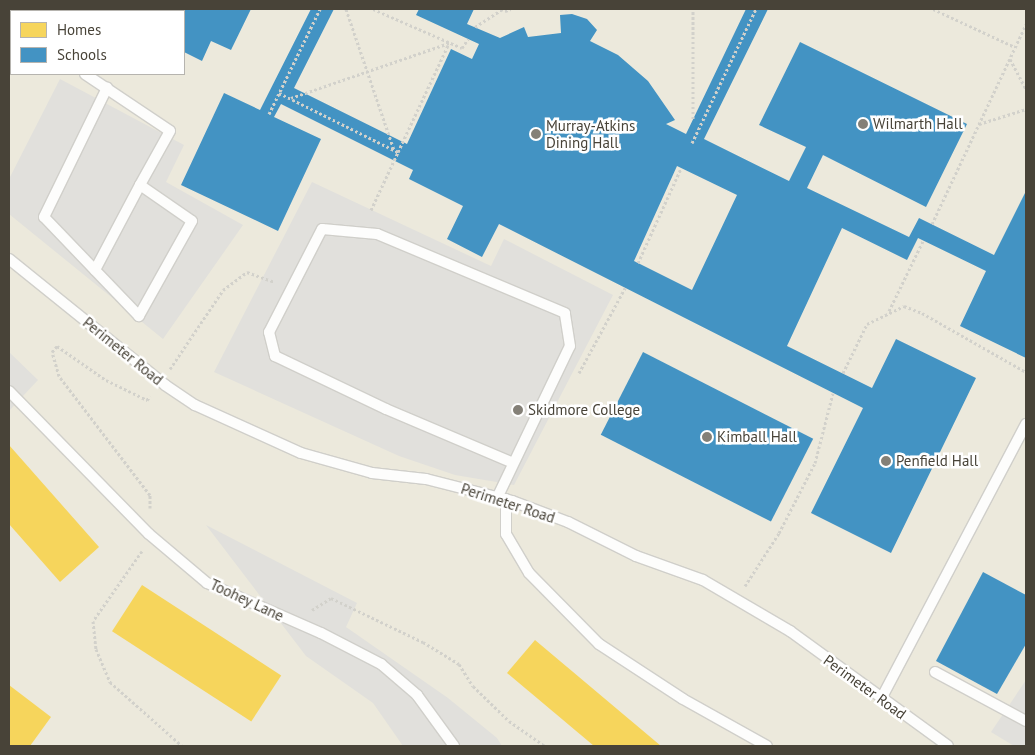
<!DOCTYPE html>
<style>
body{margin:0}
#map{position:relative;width:1035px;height:755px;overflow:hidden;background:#f2f1ec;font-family:"PT Sans",sans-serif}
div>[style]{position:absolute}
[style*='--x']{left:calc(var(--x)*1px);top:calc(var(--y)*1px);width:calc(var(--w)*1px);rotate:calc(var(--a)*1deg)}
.education>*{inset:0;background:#ece9dc}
.parking>*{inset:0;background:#e1e0dc}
.homes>*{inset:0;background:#f6d55c;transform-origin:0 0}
.schools>*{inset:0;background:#4393c3;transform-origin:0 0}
.path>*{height:3px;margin-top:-1.5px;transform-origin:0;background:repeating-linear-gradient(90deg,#d2d1cb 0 2.5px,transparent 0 5px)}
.roads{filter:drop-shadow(1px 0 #d0cfca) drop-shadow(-1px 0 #d0cfca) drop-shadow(0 1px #d0cfca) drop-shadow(0 -1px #d0cfca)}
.service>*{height:10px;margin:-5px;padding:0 5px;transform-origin:5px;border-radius:5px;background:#fdfdfc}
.dots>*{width:14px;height:14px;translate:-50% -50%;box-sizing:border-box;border:2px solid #fff;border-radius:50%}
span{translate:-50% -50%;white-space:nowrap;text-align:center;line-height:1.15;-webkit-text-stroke:5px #fff;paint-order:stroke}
.poi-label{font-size:15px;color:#484338}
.left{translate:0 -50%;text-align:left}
.street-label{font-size:15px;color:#484338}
.frame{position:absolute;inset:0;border:10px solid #484338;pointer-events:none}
.legend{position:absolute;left:10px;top:10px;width:175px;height:65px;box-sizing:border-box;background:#fff;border:1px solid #b6b4af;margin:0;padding:6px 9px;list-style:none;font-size:15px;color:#484338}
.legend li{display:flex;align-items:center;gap:10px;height:25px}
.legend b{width:25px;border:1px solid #b6b4af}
</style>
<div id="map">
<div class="education">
<div style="clip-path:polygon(evenodd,9px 9px,1026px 9px,1026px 746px,9px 746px,9px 9px,11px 11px,184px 11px,184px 74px,11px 74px,11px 11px)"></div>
</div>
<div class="parking">
<div style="clip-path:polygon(60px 79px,184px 145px,166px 182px,243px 225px,163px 339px,9px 214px,9px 179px)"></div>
<div style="clip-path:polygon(312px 182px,491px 266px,504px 239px,613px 295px,514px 485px,455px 475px,399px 456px,214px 372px)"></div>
<div style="clip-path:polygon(9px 352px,38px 380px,9px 411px)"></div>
<div style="clip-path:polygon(206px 525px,357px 603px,346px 627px,448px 698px,497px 738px,502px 746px,403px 746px,373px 703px,306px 656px)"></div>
<div style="clip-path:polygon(1026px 680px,1026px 746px,1014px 746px,991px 732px)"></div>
</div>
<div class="homes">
<div style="clip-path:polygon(9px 445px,99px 547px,60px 582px,9px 524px)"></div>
<div style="left:142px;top:585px;width:166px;height:55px;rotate:33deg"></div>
<div style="clip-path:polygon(535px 640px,661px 746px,594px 746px,507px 673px)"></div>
<div style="clip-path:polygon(9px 685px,51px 717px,30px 746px,9px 746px)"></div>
</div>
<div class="schools">
<div style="clip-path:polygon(82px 9px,251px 9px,231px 50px,211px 41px,202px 61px,184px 52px,184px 11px)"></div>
<div style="clip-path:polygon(evenodd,311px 9px,334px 9px,294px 88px,407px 144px,451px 49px,472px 59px,479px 44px,416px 15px,419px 9px,474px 9px,467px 24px,500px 38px,524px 27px,528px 37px,561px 33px,560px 15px,572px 14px,587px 19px,597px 30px,590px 41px,618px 55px,648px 81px,675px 120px,666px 124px,686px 134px,746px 9px,768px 9px,704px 139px,789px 181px,806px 147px,759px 125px,800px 42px,967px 124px,926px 207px,823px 155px,807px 188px,909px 237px,919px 218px,994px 255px,1026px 191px,1026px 358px,960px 326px,986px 271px,918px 238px,907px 260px,842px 228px,787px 346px,872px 388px,896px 339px,976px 378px,891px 553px,811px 513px,863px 408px,499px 224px,482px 257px,447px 239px,463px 206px,409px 179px,413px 170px,281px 104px,274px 117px,321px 139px,278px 231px,181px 185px,224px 93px,260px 110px,311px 9px,677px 166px,737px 195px,692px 290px,634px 261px,677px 166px)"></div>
<div style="left:643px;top:352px;width:191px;height:93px;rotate:27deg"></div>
<div style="clip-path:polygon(983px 572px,1026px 595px,1026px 644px,997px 694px,936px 661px)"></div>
</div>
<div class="path">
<div style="--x:346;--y:9;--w:149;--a:71.2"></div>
<div style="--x:373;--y:9;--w:97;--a:23.7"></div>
<div style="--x:462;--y:48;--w:11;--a:-56"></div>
<div style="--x:933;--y:9;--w:90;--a:24.9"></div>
<div style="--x:505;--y:11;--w:6;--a:-18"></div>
<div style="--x:475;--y:27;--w:33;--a:-33"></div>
<div style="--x:1010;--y:59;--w:34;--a:62"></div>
<div style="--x:279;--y:93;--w:133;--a:26.4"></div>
<div style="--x:398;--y:152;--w:120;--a:-64.9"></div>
<div style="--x:449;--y:43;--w:167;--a:160.8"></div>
<div style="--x:269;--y:114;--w:117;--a:-64.1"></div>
<div style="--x:693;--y:119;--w:110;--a:-90"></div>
<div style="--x:979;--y:124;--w:49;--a:-17.7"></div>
<div style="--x:692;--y:143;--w:148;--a:-64.5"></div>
<div style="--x:371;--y:210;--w:64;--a:-65"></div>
<div style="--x:932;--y:224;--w:221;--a:-64.8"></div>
<div style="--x:638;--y:263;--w:104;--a:-65.6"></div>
<div style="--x:889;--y:311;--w:78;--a:-64.1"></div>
<div style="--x:170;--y:369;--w:95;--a:-56.1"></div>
<div style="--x:223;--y:290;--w:30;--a:-37"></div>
<div style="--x:247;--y:272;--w:29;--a:20"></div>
<div style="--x:579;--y:373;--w:97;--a:-61.6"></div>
<div style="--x:843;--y:373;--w:55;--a:-63.9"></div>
<div style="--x:867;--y:324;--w:41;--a:-25.9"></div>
<div style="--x:904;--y:306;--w:19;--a:21"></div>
<div style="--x:922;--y:313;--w:120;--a:29.6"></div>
<div style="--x:150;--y:508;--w:13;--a:-90"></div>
<div style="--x:150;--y:495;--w:150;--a:-127.4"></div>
<div style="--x:59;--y:376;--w:25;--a:-106"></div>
<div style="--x:52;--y:352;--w:8;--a:-50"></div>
<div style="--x:57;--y:346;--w:60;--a:34.8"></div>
<div style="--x:106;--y:380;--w:46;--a:26"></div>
<div style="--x:147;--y:400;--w:5;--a:-53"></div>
<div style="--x:142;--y:551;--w:85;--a:125"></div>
<div style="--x:93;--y:621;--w:28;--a:84"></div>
<div style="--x:96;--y:649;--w:36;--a:67"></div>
<div style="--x:110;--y:682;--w:96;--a:41.6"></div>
<div style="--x:745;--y:586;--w:63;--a:-57.3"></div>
<div style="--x:779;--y:533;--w:79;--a:-62.8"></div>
<div style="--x:815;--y:463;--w:72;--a:-75.6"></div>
<div style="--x:312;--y:610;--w:22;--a:-32"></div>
<div style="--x:331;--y:598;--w:102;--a:25.6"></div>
<div style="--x:423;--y:642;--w:42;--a:31.4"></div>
<div style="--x:459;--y:664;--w:26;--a:58"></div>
<div style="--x:473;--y:686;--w:50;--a:44.2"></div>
<div style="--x:509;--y:721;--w:44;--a:34.8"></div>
</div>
<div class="roads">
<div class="service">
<div style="--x:9;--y:23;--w:2;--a:27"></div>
<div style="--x:85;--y:74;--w:102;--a:33.8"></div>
<div style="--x:170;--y:131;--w:62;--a:119.1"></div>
<div style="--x:140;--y:185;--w:63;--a:34.7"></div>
<div style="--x:192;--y:221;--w:109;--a:119.2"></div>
<div style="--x:139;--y:316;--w:137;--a:-133.8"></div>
<div style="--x:44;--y:217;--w:144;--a:-64"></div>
<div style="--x:9;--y:259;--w:201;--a:38.9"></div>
<div style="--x:165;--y:385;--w:36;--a:34"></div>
<div style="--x:195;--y:405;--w:116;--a:24.4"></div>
<div style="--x:301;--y:453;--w:74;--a:15.7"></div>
<div style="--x:372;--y:473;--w:54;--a:6.3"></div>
<div style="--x:426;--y:479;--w:89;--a:14.3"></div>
<div style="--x:512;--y:501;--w:60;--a:20.6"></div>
<div style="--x:568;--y:522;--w:76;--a:26.6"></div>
<div style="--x:636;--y:556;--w:71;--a:19.7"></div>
<div style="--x:703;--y:580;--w:101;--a:30.4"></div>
<div style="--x:790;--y:631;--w:195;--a:36"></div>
<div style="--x:95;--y:270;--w:96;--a:-62.1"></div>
<div style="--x:9;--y:391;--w:200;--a:45.6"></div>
<div style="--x:149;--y:534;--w:76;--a:40.2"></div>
<div style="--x:207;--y:583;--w:124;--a:23.7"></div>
<div style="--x:321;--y:633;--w:68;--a:27.3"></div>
<div style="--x:381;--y:664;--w:48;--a:40.7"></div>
<div style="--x:417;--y:695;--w:63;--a:54"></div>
<div style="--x:498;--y:496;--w:166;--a:-64.4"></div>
<div style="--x:570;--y:346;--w:33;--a:-99"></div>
<div style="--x:565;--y:313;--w:204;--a:-157.2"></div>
<div style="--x:377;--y:234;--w:55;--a:-174.8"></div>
<div style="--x:322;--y:229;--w:116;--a:117.2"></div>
<div style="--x:269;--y:332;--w:25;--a:76"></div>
<div style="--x:275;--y:356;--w:123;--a:25.5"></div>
<div style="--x:386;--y:409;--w:138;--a:23"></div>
<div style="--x:506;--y:499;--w:35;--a:90"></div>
<div style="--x:506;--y:534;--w:45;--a:59.5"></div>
<div style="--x:529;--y:573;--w:100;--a:45.4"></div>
<div style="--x:599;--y:644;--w:100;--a:33.2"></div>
<div style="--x:683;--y:699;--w:96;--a:29.2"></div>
<div style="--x:935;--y:672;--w:103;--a:28.3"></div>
<div style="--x:881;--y:699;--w:311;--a:-62.2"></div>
</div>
</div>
<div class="dots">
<div style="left:863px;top:124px;background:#848077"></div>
<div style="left:536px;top:134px;background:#848077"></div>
<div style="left:518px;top:410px;background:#848077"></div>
<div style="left:707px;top:437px;background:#848077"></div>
<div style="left:886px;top:461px;background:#848077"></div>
</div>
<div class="poi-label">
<span class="left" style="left:873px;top:124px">Wilmarth Hall</span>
<span class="left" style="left:546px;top:134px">Murray-Atkins<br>Dining Hall</span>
<span class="left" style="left:528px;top:410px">Skidmore College</span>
<span class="left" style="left:717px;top:437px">Kimball Hall</span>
<span class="left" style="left:896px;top:461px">Penfield Hall</span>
</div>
<div class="street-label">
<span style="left:123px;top:351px;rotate:39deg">Perimeter Road</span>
<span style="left:508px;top:503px;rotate:18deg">Perimeter Road</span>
<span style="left:247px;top:600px;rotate:25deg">Toohey Lane</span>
<span style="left:865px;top:687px;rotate:36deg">Perimeter Road</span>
</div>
<div class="frame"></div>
<ul class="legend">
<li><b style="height:14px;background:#f6d55c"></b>Homes</li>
<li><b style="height:14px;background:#4393c3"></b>Schools</li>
</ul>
</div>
